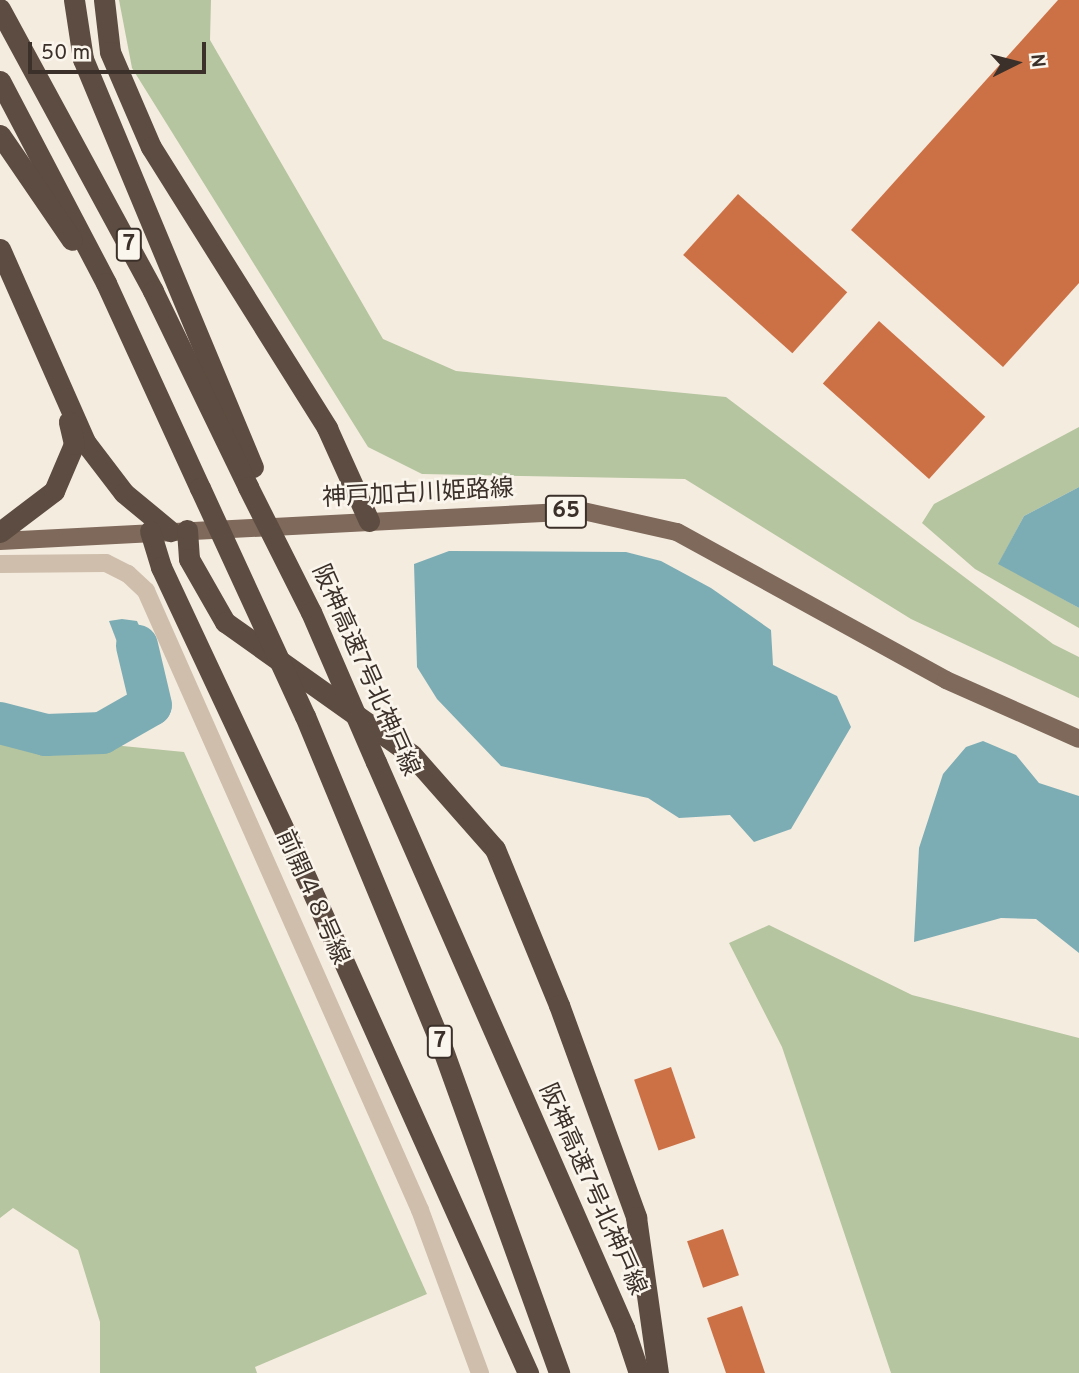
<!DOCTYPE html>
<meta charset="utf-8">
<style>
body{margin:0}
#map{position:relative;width:1079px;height:1373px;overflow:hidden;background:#f5ece0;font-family:Overpass,"Noto Sans JP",sans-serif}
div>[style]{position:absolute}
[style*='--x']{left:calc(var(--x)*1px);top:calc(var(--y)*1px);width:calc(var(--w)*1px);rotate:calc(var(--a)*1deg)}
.green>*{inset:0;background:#b5c59f}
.water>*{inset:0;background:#7dadb4}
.river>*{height:42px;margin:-21px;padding:0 21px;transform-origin:21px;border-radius:21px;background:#7dadb4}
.building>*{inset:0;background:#cc7146;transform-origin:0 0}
.minor>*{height:18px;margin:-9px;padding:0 9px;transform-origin:9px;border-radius:9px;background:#cebeab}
.major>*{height:18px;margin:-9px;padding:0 9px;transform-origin:9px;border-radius:9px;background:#7e695b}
.highway>*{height:21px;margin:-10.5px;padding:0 10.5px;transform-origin:10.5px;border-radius:10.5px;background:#5d4c41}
.highway-bridge>*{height:21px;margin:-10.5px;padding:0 10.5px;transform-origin:10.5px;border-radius:10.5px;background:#5d4c41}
span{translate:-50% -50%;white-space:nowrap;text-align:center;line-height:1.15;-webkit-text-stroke:5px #fbf6ed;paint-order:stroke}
.shield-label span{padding:2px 5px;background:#fbf6ed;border:2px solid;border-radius:5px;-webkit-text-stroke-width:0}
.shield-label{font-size:23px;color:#3b312a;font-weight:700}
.street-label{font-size:24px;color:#3b312a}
.north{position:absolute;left:981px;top:28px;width:70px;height:70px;-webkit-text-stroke:5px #fbf6ed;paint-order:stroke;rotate:84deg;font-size:19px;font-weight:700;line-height:28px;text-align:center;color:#3b312a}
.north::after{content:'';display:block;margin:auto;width:24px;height:32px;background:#3b312a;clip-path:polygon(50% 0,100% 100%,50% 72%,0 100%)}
.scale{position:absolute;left:28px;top:42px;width:178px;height:32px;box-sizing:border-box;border:4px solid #3b312a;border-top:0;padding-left:9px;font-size:21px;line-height:24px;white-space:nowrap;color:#3b312a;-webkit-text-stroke:5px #fbf6ed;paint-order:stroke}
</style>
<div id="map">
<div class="green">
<div style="clip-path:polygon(119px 0,211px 0,210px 40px,383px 339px,456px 371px,726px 397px,1053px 644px,1079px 657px,1079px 698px,911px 619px,685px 479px,422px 474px,368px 447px,132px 68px)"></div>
<div style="clip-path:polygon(1079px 427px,1079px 487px,1024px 516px,999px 563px,1079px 608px,1079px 628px,975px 569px,922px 523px,934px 504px)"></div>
<div style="clip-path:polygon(0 734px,184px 752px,427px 1294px,255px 1367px,257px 1373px,100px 1373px,100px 1322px,78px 1250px,13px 1208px,0 1218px)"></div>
<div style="clip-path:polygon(769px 925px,912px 995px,1079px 1038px,1079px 1373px,891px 1373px,782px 1047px,729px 943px)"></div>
</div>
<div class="water">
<div style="clip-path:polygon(1079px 487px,1079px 608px,998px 564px,1024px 516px)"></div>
<div style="clip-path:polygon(449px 551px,626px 552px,661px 561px,711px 588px,771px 630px,773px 665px,837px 696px,851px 727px,791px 829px,754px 842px,730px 815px,679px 818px,648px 798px,501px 766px,437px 699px,417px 667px,414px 564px)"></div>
<div style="clip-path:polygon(122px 619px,137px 621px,160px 672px,140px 702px,109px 621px)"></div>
<div style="clip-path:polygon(983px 741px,1016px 755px,1039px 783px,1079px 796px,1079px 953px,1036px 919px,1001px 918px,914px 942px,919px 848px,943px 774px,966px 747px)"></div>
</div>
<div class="river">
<div style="--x:0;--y:723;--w:48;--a:14.6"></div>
<div style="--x:46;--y:735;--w:56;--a:-2"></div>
<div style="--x:102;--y:733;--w:56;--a:-29.7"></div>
<div style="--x:151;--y:705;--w:61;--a:-103.3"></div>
</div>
<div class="building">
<div style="clip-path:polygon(1058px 0,1079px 0,1079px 283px,1003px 367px,851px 230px)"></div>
<div style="left:738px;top:194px;width:147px;height:82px;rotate:42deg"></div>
<div style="left:879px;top:321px;width:143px;height:84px;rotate:42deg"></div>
<div style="left:671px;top:1067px;width:75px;height:39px;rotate:71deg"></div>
<div style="left:723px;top:1229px;width:49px;height:38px;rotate:71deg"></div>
<div style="clip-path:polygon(742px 1306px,765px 1373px,726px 1373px,707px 1318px)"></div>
</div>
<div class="minor">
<div style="--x:0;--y:564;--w:106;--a:-0.5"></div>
<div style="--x:106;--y:563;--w:25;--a:27"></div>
<div style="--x:128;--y:574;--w:25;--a:43"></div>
<div style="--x:146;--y:591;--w:677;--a:66.12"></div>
<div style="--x:420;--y:1210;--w:174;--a:69.8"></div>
</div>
<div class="major">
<div style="--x:0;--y:541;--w:584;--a:-2.95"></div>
<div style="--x:583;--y:511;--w:96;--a:12.6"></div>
<div style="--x:677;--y:532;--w:307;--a:28.8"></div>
<div style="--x:946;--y:680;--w:145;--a:23.9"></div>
</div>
<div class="highway">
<div style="--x:74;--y:0;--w:60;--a:81.3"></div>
<div style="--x:83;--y:59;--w:442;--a:67.4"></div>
<div style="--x:104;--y:0;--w:52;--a:83.4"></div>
<div style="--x:110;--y:52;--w:103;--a:66.7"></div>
<div style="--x:151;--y:147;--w:332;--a:57.9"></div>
<div style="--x:327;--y:428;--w:102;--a:65.7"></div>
<div style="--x:0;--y:9;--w:321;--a:61.5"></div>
<div style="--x:153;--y:291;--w:218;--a:64.1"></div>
<div style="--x:0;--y:81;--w:228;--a:62.3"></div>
<div style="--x:106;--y:283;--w:226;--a:65.4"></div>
<div style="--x:0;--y:135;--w:127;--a:55.6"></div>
<div style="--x:0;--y:249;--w:211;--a:66.2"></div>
<div style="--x:85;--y:442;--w:64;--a:52.6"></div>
<div style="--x:124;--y:493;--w:60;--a:39.6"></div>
<div style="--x:187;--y:530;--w:29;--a:86"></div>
<div style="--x:189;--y:559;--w:73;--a:60.3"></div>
<div style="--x:225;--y:622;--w:229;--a:35.4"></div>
<div style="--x:412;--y:755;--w:125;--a:48.6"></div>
<div style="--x:495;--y:849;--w:169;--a:67.7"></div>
<div style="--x:559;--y:1005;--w:226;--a:70"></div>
<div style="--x:636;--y:1217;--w:158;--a:82"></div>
<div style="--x:150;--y:531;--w:38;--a:73"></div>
<div style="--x:161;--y:567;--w:318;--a:64.9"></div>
<div style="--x:296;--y:855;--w:568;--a:65.87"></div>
<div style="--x:0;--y:532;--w:68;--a:-37.2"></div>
<div style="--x:54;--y:491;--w:51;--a:-66.9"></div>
<div style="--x:74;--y:444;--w:23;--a:-103"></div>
<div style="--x:305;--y:716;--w:350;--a:67.5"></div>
<div style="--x:439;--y:1039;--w:355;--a:70.2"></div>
<div style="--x:376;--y:762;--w:618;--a:66.34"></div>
<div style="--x:624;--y:1328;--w:47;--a:71.6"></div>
</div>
<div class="highway-bridge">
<div style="--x:248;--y:487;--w:140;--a:63.3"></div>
<div style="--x:311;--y:612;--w:163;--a:66.6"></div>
<div style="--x:200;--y:488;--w:251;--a:65.3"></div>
</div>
<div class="shield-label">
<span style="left:129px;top:245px">7</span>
<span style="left:566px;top:512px">65</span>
<span style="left:440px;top:1042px">7</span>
</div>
<div class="street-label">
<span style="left:418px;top:495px;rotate:-3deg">神戸加古川姫路線</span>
<span style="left:364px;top:671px;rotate:66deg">阪神高速7号北神戸線</span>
<span style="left:311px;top:898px;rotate:66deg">前開４８号線</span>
<span style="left:591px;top:1190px;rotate:66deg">阪神高速7号北神戸線</span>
</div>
<div class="north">N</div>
<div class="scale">50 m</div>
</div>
